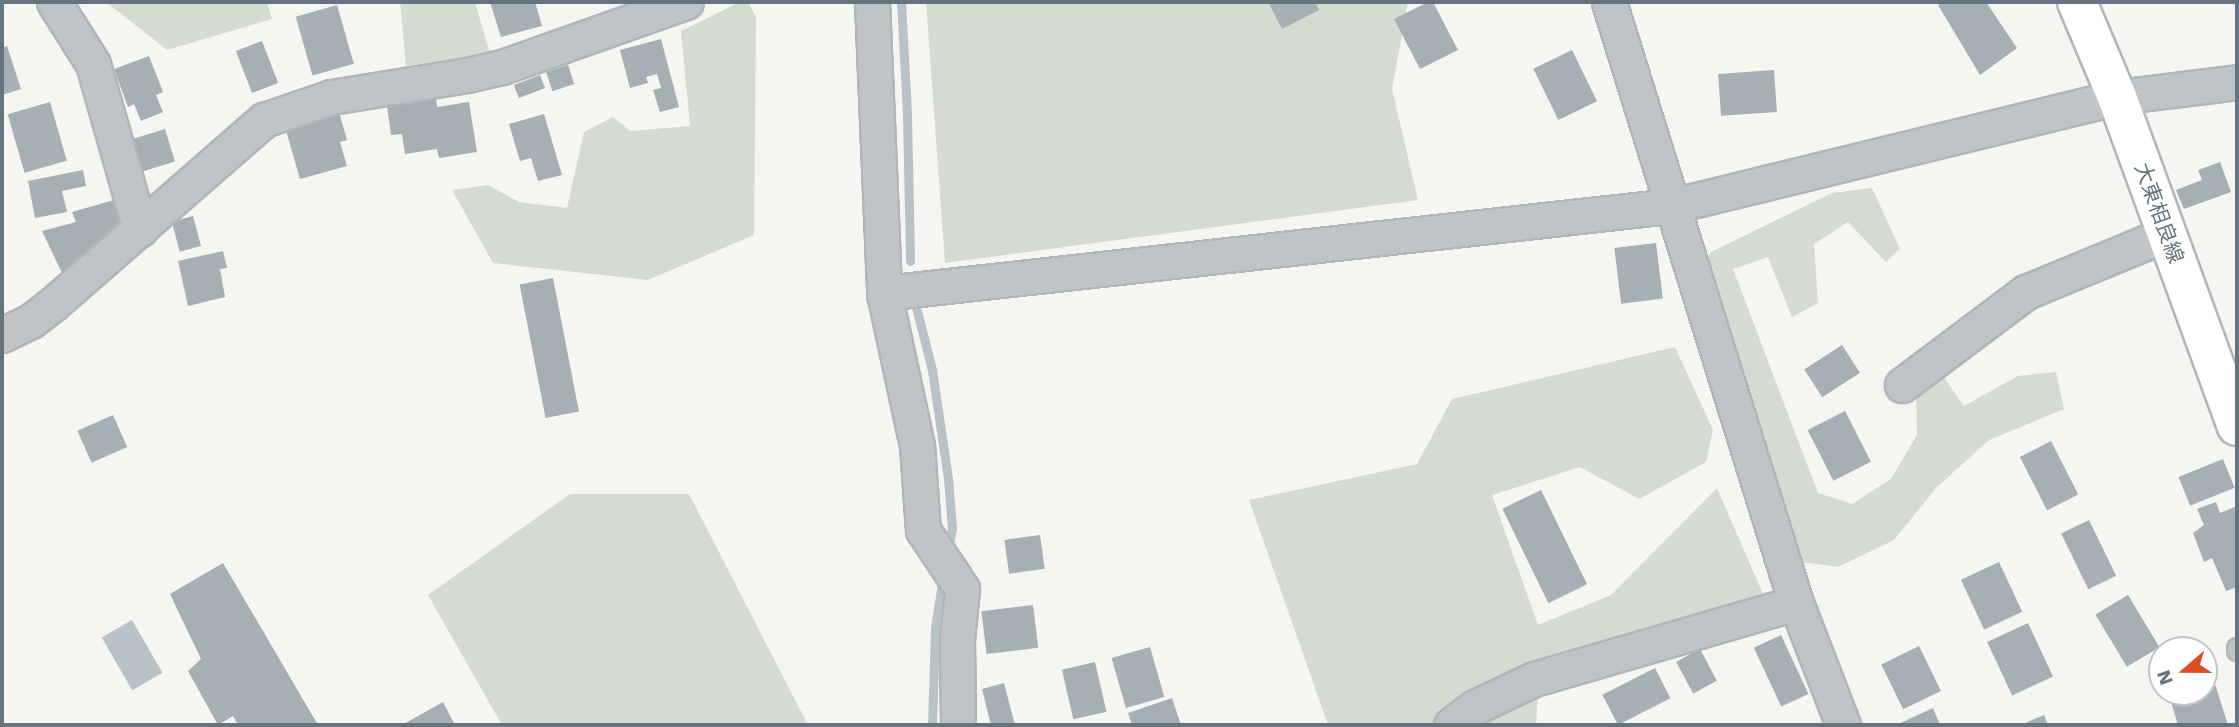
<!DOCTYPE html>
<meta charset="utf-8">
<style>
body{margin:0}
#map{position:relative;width:2239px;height:727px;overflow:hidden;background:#f5f5f1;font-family:"Work Sans","Noto Sans JP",sans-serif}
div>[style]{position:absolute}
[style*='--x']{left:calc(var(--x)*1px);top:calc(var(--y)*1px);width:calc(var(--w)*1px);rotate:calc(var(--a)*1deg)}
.green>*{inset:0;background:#d6dbd2}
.water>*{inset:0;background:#b7c3c7;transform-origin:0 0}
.stream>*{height:9px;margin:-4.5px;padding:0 4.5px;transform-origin:4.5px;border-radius:4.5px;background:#b7c3c7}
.building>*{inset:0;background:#a6afb3;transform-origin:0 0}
.roads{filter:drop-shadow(2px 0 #b0b6ba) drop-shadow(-2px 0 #b0b6ba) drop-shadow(0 2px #b0b6ba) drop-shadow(0 -2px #b0b6ba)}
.lane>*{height:18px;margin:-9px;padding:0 9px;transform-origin:9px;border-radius:9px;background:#c0c4c7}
.street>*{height:33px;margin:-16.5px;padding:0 16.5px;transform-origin:16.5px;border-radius:16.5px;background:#c0c4c7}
.secondary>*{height:38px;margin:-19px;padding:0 19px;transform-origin:19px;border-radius:19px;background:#fff}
span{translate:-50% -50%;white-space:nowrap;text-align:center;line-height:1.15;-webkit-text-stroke:7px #fff;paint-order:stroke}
.street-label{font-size:21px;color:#647581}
.frame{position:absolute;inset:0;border:4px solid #647581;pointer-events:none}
.north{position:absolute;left:2148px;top:636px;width:70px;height:70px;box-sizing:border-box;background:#fff;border:2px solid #c1c8cd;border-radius:50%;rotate:250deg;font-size:19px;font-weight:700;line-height:28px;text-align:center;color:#647581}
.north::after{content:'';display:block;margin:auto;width:24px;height:32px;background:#dd4d28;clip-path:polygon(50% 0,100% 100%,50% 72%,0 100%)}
</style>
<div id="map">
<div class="green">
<div style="clip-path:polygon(106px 2px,267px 2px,272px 19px,167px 50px)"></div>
<div style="clip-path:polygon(400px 2px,475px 2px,490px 54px,406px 66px)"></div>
<div style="clip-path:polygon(740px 2px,748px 2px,756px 17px,754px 235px,648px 280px,493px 263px,452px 190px,488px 185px,519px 202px,567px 208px,584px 132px,613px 117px,630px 131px,690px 126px,681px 31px)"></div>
<div style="clip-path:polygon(926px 2px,1408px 2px,1392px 89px,1418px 200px,945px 263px)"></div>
<div style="clip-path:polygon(1872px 188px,1900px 249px,1886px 262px,1848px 222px,1814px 244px,1818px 303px,1792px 317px,1768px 257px,1733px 269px,1818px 493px,1852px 504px,1891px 479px,1917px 435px,1916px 389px,1933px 362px,1964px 406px,2018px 376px,2056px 372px,2064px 409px,1989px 440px,1936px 488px,1894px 540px,1838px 567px,1802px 562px,1773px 530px,1694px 277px,1711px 252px,1832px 193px)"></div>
<div style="clip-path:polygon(1675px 347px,1713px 430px,1706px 462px,1639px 499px,1580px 467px,1492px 495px,1538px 625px,1611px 595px,1717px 488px,1767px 603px,1540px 661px,1536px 725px,1328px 725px,1249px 500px,1417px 464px,1452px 399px)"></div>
<div style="clip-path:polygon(570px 494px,689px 494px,808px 725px,502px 725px,428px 595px)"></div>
</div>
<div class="water">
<div style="left:132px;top:620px;width:61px;height:35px;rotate:60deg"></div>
</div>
<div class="stream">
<div style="--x:901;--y:2;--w:112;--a:86.9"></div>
<div style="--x:907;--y:114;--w:147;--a:88.8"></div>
<div style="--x:916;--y:307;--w:65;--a:75.7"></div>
<div style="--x:932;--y:370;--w:110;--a:81.6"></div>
<div style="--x:948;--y:479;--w:49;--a:85.3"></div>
<div style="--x:952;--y:528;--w:22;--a:100"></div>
<div style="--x:932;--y:725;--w:97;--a:-88.2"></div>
<div style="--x:935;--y:628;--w:52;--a:-81.1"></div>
</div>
<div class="building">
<div style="clip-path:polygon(490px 2px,535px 2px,542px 26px,501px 37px)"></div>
<div style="clip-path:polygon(1268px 2px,1315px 2px,1319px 10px,1282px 29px)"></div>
<div style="clip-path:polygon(1428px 2px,1433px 2px,1458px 50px,1420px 69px,1394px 19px)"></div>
<div style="clip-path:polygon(1943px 2px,1986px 2px,2017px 48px,1980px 75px,1938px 5px)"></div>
<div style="left:337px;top:5px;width:61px;height:43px;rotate:74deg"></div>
<div style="clip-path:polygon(661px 39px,679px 107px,660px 112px,653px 90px,661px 88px,657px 74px,646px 77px,648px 83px,630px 88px,620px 50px)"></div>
<div style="left:262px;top:41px;width:45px;height:28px;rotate:69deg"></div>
<div style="clip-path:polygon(7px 46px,21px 89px,2px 95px,2px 48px)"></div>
<div style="left:1572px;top:50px;width:57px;height:43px;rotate:64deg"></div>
<div style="clip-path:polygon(149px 56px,163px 92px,156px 95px,163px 112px,141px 121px,134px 104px,128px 107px,114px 69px)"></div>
<div style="left:568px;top:65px;width:20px;height:23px;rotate:72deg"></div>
<div style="left:1774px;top:70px;width:42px;height:56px;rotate:86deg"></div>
<div style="left:540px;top:75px;width:14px;height:28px;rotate:69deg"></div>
<div style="clip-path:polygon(436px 98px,437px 107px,469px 102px,477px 152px,439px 158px,437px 149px,405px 154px,402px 134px,391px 135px,387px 106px)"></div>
<div style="left:50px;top:102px;width:61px;height:44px;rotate:74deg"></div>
<div style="clip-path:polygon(339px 112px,347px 140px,340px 142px,347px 166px,300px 179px,285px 127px)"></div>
<div style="clip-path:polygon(544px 114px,562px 175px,538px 181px,531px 158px,520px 161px,509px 124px)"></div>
<div style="left:165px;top:129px;width:34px;height:40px;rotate:73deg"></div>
<div style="clip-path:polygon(2220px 162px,2231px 192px,2184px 209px,2176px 190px,2202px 180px,2198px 170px)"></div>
<div style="clip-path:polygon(83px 170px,86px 186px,62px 191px,67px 212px,35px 218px,28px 181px)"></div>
<div style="clip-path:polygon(114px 200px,122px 223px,62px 273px,42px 231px,76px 222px,72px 212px)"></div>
<div style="left:193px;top:216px;width:31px;height:22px;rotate:75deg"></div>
<div style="left:1656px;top:243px;width:56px;height:42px;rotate:83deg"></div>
<div style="clip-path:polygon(223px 251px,227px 268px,220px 269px,225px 297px,188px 306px,178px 261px)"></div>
<div style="left:553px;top:278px;width:136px;height:34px;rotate:79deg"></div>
<div style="left:1842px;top:345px;width:33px;height:45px;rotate:57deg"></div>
<div style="left:1845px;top:411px;width:57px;height:42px;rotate:63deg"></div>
<div style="left:113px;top:415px;width:35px;height:39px;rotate:66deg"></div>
<div style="left:2051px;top:441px;width:60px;height:35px;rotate:63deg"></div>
<div style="left:2223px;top:459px;width:31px;height:48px;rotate:68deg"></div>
<div style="left:1541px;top:490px;width:105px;height:43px;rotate:64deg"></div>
<div style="clip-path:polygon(2216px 502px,2220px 513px,2237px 506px,2237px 587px,2226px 591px,2212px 558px,2204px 562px,2193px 533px,2204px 525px,2197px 509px)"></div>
<div style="left:2089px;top:520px;width:62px;height:31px;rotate:64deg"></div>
<div style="left:1040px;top:535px;width:34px;height:36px;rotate:82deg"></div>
<div style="left:1999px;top:562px;width:55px;height:42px;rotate:65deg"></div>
<div style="clip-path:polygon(223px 563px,318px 725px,238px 725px,233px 716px,218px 725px,188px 671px,201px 659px,170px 594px)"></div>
<div style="left:2128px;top:595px;width:61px;height:38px;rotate:59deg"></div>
<div style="left:1033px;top:605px;width:43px;height:52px;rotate:83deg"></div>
<div style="left:2028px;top:623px;width:59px;height:45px;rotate:65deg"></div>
<div style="left:1781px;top:635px;width:65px;height:30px;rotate:65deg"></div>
<div style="left:1919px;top:646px;width:50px;height:42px;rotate:64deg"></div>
<div style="left:1150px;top:647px;width:52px;height:40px;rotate:74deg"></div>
<div style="left:1700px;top:649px;width:36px;height:27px;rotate:62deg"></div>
<div style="left:1095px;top:662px;width:51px;height:34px;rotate:77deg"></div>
<div style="left:1655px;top:668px;width:34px;height:59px;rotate:63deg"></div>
<div style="clip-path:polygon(2210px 668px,2228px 725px,2178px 725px,2168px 692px,2204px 692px,2204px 669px)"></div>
<div style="clip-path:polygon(1004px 683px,1015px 725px,991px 725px,982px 689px)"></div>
<div style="clip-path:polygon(1172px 698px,1181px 725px,1132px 725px,1128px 713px)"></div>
<div style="clip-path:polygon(443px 702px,455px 725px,402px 725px)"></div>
<div style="clip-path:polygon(1933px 708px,1940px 725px,1896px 725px)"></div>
<div style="clip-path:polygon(2044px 715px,2048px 725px,2020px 725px)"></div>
</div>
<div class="roads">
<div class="lane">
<div style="--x:2237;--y:648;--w:3;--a:90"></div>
</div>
<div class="street">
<div style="--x:54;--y:2;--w:73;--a:57.8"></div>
<div style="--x:93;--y:64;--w:172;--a:74.1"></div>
<div style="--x:872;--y:2;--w:291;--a:87.6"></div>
<div style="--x:884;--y:293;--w:156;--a:77.8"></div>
<div style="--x:917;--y:445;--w:85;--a:86"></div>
<div style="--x:923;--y:530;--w:71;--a:56.5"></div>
<div style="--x:962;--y:589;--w:51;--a:95.6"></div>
<div style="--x:957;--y:640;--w:85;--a:89.3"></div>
<div style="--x:1609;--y:2;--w:629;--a:72.72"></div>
<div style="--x:1796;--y:603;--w:131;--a:68.9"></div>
<div style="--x:884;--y:293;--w:792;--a:-6.31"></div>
<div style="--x:1671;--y:206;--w:459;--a:-13.7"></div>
<div style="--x:2117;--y:97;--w:121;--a:-7.1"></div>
<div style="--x:2;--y:335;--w:32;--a:-26"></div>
<div style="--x:31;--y:321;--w:29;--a:-38"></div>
<div style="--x:54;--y:303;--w:279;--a:-41.1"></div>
<div style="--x:264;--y:120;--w:71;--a:-18.9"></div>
<div style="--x:331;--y:97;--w:138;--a:-9.2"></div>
<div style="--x:467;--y:75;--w:36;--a:-13"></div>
<div style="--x:502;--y:67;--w:195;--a:-19.5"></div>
<div style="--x:1902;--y:385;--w:155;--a:-36.9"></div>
<div style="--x:2026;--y:292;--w:152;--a:-22.4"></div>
<div style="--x:1451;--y:725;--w:30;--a:-37"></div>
<div style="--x:1475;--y:707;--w:65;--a:-25.4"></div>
<div style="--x:1534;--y:679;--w:273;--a:-16.2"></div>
</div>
<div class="secondary">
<div style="--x:2077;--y:2;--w:103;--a:67.2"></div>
<div style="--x:2117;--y:97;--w:350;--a:70"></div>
</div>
</div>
<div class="street-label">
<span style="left:2159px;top:213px;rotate:70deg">大東相良線</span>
</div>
<div class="frame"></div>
<div class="north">N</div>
</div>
